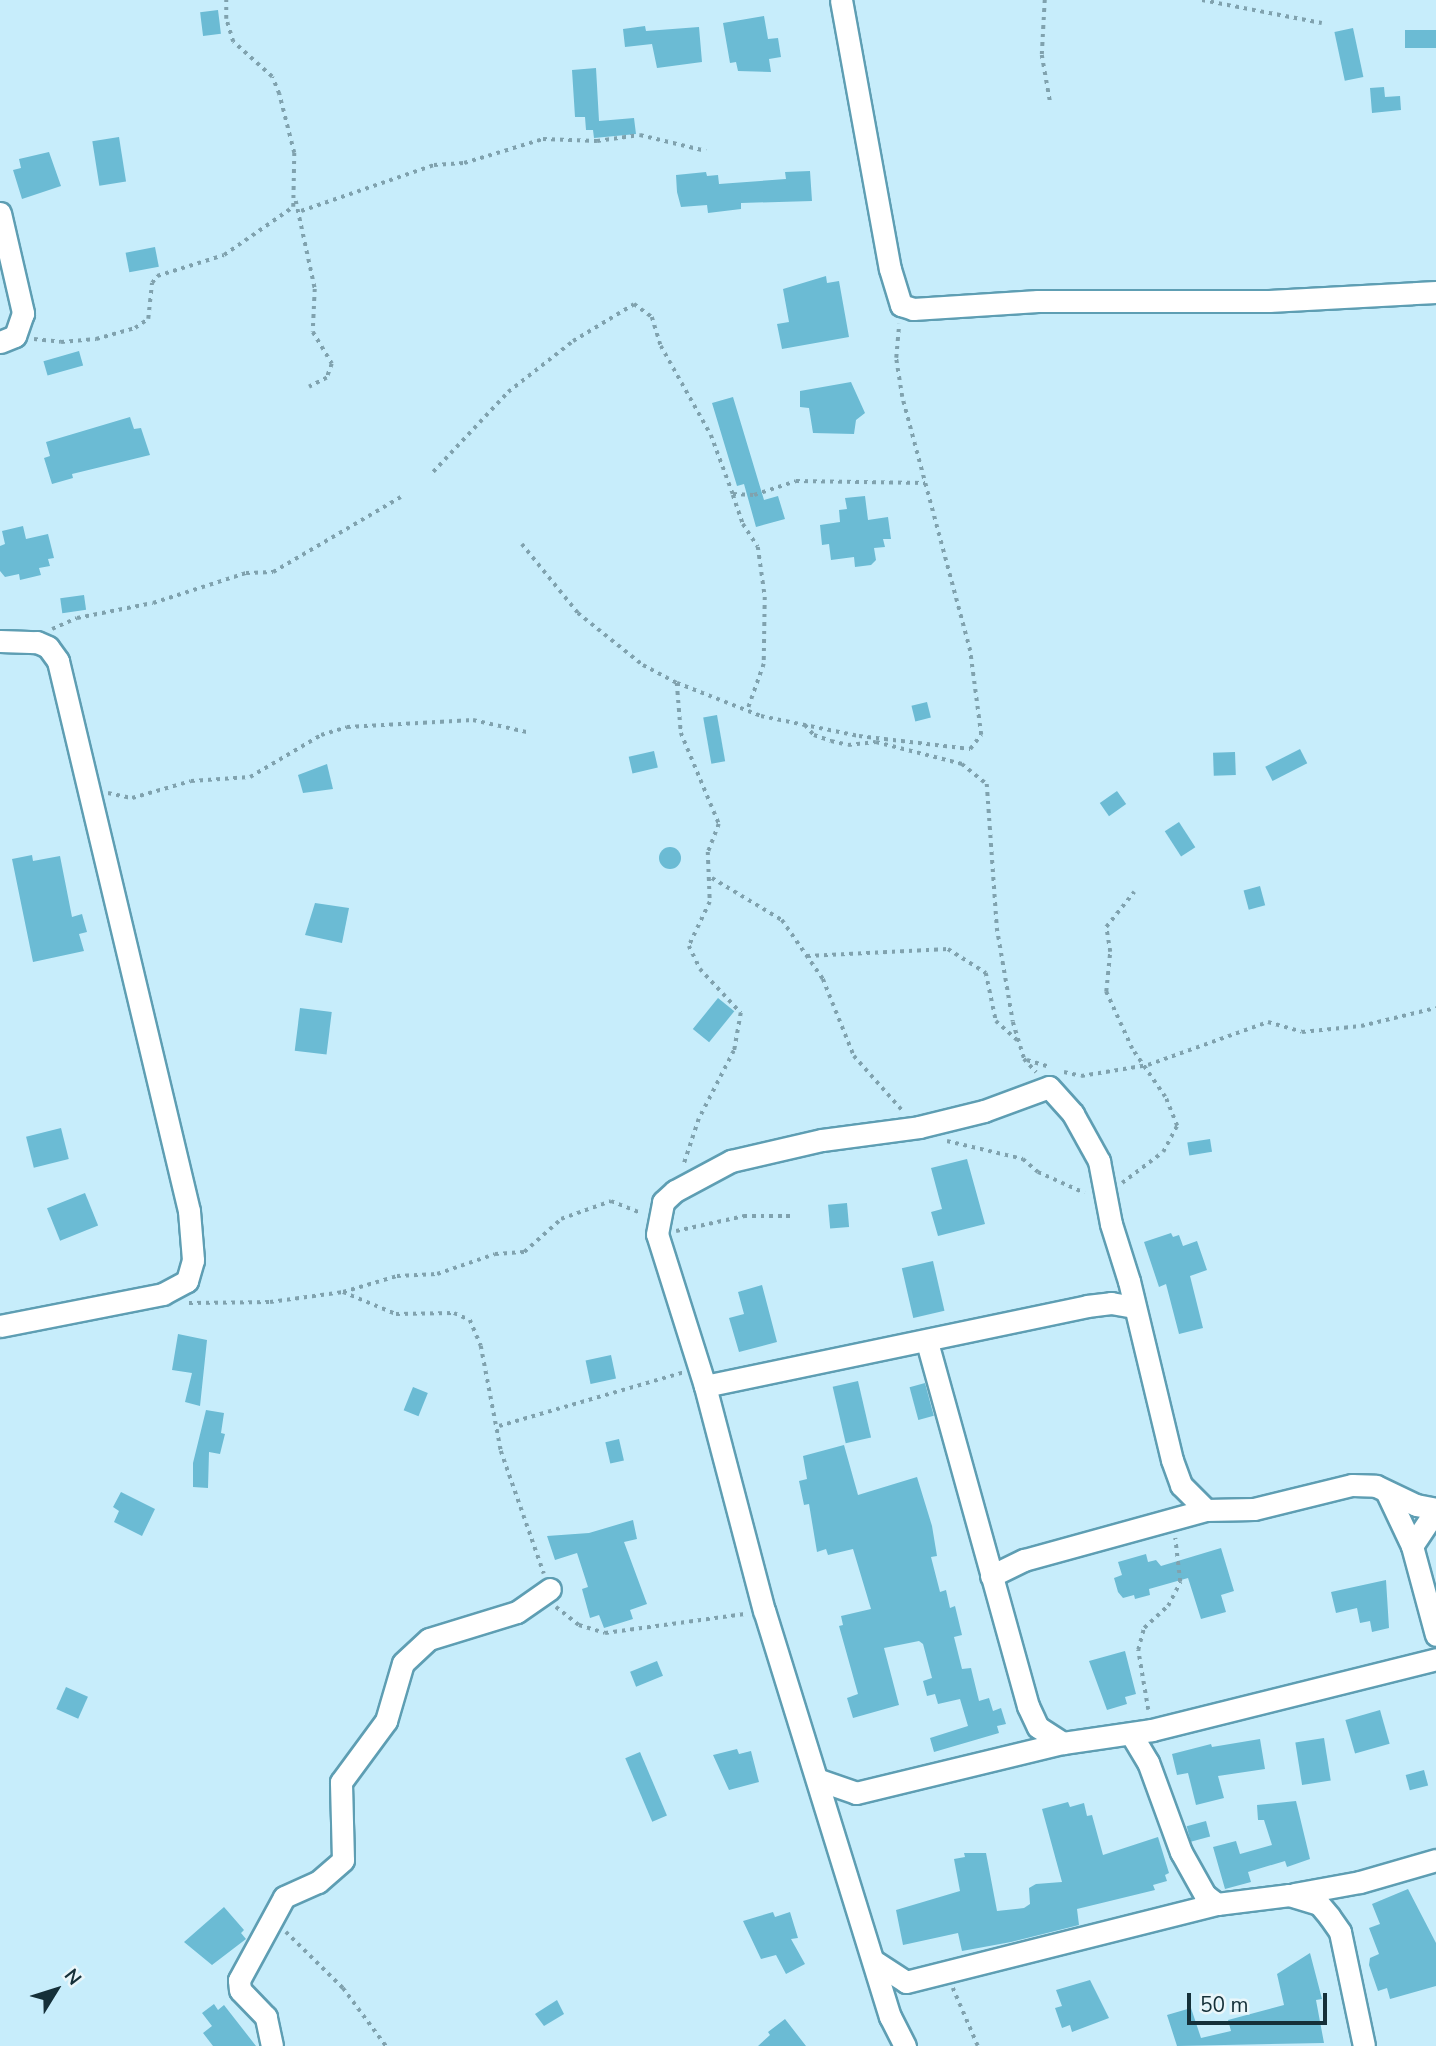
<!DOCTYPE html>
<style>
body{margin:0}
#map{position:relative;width:1436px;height:2046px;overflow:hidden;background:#c7edfb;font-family:"Nunito Sans",sans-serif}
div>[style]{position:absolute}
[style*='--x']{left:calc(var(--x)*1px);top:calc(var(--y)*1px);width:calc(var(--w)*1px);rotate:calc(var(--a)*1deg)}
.building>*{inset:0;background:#6bbbd4;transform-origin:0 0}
.round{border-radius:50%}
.path>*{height:3.5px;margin-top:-1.75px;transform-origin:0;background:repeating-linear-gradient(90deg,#80a2ae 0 3.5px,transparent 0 8.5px)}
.roads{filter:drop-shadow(2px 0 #5e9eb3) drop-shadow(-2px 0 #5e9eb3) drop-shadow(0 2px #5e9eb3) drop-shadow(0 -2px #5e9eb3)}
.minor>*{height:21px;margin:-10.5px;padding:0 10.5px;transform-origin:10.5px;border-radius:10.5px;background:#fff}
span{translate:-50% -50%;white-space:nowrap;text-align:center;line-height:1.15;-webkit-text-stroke:5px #e9f6fa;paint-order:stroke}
.north{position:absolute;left:21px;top:1955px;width:70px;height:70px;-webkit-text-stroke:5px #e9f6fa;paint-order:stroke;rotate:52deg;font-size:19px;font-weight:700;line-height:28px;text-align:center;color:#153039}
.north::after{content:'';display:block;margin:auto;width:24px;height:32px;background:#153039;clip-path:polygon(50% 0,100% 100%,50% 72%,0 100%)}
.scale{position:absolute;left:1187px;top:1993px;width:140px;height:32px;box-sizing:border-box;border:4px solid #153039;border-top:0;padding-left:9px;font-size:21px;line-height:24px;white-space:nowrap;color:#153039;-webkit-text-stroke:5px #e9f6fa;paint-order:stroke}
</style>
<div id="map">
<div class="building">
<div style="left:218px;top:10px;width:24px;height:18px;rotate:83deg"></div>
<div style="clip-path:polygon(764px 16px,768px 39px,778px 38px,781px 57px,769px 59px,771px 72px,738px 71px,736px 62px,730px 63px,723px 23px)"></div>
<div style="clip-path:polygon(645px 26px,646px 31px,699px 27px,702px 62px,657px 68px,652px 44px,625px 47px,623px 29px)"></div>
<div style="left:1353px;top:28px;width:50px;height:19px;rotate:78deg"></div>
<div style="left:1436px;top:30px;width:18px;height:31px;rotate:90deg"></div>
<div style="clip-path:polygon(596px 68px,599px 121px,634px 118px,636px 134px,594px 138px,593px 130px,586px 130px,585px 117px,575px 117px,572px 70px)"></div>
<div style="clip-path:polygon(1384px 87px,1385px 97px,1400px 96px,1401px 110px,1372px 113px,1370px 88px)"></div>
<div style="left:119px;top:137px;width:45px;height:27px;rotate:81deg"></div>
<div style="clip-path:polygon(49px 152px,61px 186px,22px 199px,13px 170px,21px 168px,19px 159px)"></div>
<div style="clip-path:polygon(810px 171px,812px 201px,741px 203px,741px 209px,708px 213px,707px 205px,681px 207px,677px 192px,676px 175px,706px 172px,707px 176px,718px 175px,719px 184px,786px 179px,785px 172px)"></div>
<div style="left:155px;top:247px;width:20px;height:30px;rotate:79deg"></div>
<div style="clip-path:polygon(826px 276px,827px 283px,839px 281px,849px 337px,782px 349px,777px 324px,789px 322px,783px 289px)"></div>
<div style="left:79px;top:351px;width:15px;height:37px;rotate:74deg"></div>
<div style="clip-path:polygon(851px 382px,865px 413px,856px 420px,854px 434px,813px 433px,809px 408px,800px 407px,800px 391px)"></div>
<div style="clip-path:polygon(733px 397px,764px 500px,778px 496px,785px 519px,756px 527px,744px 484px,737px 486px,712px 403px)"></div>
<div style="clip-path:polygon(130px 417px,134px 429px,141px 428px,150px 455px,72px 474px,73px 478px,52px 484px,44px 458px,50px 456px,46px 442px)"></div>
<div style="clip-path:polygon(865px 496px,868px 520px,888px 517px,891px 539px,883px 539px,885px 547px,874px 548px,876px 560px,871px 565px,855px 567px,854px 557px,831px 560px,829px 544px,822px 545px,820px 525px,840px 522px,839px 510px,847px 509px,845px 498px)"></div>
<div style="clip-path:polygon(23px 526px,26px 539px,48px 534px,54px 558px,48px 559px,50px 566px,39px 568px,41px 575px,20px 580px,19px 574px,5px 577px,0 571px,0 546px,5px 544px,2px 531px)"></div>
<div style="left:84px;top:595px;width:15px;height:24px;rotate:82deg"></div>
<div style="left:927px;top:702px;width:16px;height:16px;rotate:76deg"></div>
<div style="left:717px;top:715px;width:47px;height:14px;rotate:80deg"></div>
<div style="left:1300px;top:749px;width:16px;height:39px;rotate:63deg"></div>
<div style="left:654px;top:751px;width:17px;height:26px;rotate:77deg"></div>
<div style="left:1235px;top:752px;width:23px;height:22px;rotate:88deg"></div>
<div style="clip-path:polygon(327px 764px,333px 789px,303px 793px,298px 775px)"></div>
<div style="left:1117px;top:791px;width:16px;height:21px;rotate:55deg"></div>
<div style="left:1179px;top:822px;width:30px;height:17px;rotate:57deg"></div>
<div class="round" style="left:659px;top:847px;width:22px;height:22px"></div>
<div style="clip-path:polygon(32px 855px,33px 861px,60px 856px,72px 917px,82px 914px,87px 932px,79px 934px,84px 951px,33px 962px,12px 859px)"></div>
<div style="left:1260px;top:886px;width:20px;height:17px;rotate:75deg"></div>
<div style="clip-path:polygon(315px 903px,349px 908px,342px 943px,305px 935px)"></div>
<div style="left:718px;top:998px;width:21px;height:40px;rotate:39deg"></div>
<div style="left:300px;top:1008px;width:32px;height:43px;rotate:7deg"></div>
<div style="left:61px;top:1128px;width:32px;height:36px;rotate:76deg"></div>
<div style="left:1210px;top:1139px;width:13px;height:23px;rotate:81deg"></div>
<div style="clip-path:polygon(967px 1159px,985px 1224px,938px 1236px,931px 1212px,942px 1209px,931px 1168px)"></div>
<div style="left:85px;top:1193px;width:35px;height:41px;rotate:68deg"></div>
<div style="left:847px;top:1203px;width:24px;height:19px;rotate:85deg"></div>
<div style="clip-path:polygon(1171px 1233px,1173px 1237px,1179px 1235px,1183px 1246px,1197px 1241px,1207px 1270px,1190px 1276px,1203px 1328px,1179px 1334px,1166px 1284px,1159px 1287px,1144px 1242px)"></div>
<div style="left:933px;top:1261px;width:51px;height:32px;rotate:77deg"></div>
<div style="clip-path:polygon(762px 1285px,777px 1342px,739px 1352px,729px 1318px,744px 1314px,738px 1292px)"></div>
<div style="clip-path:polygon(178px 1334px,207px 1340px,200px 1406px,185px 1402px,192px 1373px,172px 1370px)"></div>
<div style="left:611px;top:1355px;width:24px;height:26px;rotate:78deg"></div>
<div style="left:858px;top:1381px;width:58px;height:26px;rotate:77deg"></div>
<div style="left:925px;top:1383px;width:34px;height:16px;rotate:75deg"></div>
<div style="left:413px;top:1387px;width:16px;height:25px;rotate:22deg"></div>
<div style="clip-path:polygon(206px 1410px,224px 1413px,221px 1433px,225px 1434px,220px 1454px,209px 1452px,208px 1488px,193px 1487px,193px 1463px)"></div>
<div style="left:619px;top:1439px;width:22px;height:14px;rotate:77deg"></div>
<div style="clip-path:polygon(844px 1445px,858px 1495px,917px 1477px,932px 1526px,937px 1556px,931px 1557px,940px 1592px,946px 1590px,950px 1608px,955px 1606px,962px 1635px,954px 1637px,962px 1669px,971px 1668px,979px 1701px,989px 1698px,993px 1711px,1001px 1708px,1006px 1724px,997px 1726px,999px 1733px,934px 1752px,930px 1738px,968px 1726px,960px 1699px,938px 1704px,935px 1694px,927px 1696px,923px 1681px,932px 1678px,923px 1644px,919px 1641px,884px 1648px,899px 1705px,853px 1718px,847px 1698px,858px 1694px,839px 1626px,843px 1625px,841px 1616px,871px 1609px,853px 1549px,828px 1555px,826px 1549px,817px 1552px,809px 1504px,804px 1505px,799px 1481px,807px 1479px,803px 1456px)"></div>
<div style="clip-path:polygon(121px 1492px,155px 1509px,142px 1536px,114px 1522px,119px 1511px,113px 1507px)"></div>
<div style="clip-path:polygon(633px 1520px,637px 1539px,624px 1542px,647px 1604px,630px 1610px,633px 1619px,604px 1628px,599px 1615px,590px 1618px,582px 1589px,588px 1587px,577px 1553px,555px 1560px,547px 1536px,589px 1533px)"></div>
<div style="clip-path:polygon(1221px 1548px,1234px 1591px,1221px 1595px,1226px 1612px,1201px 1619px,1188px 1578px,1149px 1589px,1150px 1595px,1135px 1599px,1134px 1595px,1123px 1598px,1118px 1592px,1114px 1578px,1122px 1575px,1118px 1562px,1146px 1554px,1148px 1562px,1156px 1560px,1161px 1566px)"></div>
<div style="clip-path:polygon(1386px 1580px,1389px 1628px,1372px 1632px,1370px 1621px,1360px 1623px,1357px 1608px,1336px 1613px,1331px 1592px)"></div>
<div style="clip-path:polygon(1125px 1651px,1136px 1694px,1125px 1697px,1127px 1704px,1107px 1710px,1089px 1661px)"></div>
<div style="left:657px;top:1661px;width:16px;height:29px;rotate:68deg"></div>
<div style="left:66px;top:1687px;width:24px;height:24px;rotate:24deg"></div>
<div style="left:1380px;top:1710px;width:35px;height:36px;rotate:74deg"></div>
<div style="left:1324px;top:1738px;width:43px;height:29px;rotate:81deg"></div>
<div style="clip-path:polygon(1260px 1739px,1265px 1769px,1218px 1776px,1224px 1798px,1196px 1805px,1188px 1773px,1177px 1775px,1172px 1754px,1211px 1744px,1212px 1747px)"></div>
<div style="clip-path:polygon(737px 1749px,739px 1754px,751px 1751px,759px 1782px,729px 1790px,713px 1755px)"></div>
<div style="left:640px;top:1752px;width:69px;height:16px;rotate:67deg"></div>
<div style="left:1424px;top:1770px;width:16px;height:19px;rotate:75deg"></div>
<div style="clip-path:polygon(1296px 1801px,1310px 1859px,1287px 1867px,1285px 1861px,1248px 1872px,1251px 1882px,1225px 1889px,1213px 1847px,1236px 1841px,1240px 1854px,1272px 1845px,1264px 1820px,1258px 1820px,1257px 1805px)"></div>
<div style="clip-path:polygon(1068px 1802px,1070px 1807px,1084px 1803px,1087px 1816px,1092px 1815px,1103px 1855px,1158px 1837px,1169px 1873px,1165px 1875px,1167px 1881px,1153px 1885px,1155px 1890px,1077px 1909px,1079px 1925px,1011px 1942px,962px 1951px,958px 1933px,903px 1945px,896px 1910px,960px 1891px,954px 1859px,965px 1857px,964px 1853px,986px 1853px,997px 1911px,1024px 1908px,1030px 1904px,1029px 1888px,1036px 1884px,1062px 1882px,1042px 1809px)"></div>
<div style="left:1206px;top:1821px;width:16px;height:20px;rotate:75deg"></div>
<div style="clip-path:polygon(1408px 1889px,1436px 1943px,1436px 1986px,1390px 1999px,1387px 1988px,1378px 1991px,1369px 1965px,1370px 1958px,1379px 1954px,1369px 1928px,1380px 1924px,1372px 1904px)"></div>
<div style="clip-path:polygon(224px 1907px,244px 1930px,241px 1933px,246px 1939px,212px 1965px,184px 1942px)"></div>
<div style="clip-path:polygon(773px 1912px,775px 1917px,790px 1912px,798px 1938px,791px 1939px,805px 1964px,786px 1974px,776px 1955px,761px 1959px,743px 1921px)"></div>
<div style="clip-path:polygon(1310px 1953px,1322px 1999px,1316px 2000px,1324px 2043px,1177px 2046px,1167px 2015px,1191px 2008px,1201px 2038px,1231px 2031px,1228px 2020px,1284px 2005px,1277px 1974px)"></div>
<div style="clip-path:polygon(1090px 1980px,1109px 2018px,1072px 2032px,1070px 2025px,1062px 2028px,1055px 2008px,1062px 2006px,1056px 1990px)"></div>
<div style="clip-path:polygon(557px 2000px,564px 2014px,544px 2026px,535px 2014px)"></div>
<div style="clip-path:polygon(214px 2004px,218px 2010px,224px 2005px,256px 2046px,213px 2046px,203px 2033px,212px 2026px,202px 2013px)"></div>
<div style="clip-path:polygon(785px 2019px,806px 2046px,758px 2046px,770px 2035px,768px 2032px)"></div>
</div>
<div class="path">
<div style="--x:1045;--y:0;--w:55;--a:93.1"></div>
<div style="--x:1042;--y:55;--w:47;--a:80.1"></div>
<div style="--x:1202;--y:0;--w:122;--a:10.9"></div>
<div style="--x:296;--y:201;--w:90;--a:77.8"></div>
<div style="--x:315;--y:289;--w:43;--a:92.7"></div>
<div style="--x:313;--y:332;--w:37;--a:59"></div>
<div style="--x:332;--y:364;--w:15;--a:110"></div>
<div style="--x:327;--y:378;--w:20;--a:153"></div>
<div style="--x:301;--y:211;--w:141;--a:-19.1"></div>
<div style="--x:434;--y:165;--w:30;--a:-4"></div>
<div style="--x:464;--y:163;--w:83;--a:-16.9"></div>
<div style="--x:543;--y:139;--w:54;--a:2.1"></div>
<div style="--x:597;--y:141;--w:43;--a:-7.9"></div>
<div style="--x:640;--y:135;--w:68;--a:13.6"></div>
<div style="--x:34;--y:339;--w:27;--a:6"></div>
<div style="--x:61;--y:342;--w:35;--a:-5"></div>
<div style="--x:96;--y:339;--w:41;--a:-15.8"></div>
<div style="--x:135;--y:328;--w:16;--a:-35"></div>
<div style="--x:148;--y:319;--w:36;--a:-84"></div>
<div style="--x:152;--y:283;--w:9;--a:-54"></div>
<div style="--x:157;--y:276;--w:70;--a:-17.4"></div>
<div style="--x:224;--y:255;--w:84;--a:-34.8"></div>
<div style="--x:293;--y:207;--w:54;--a:-88.9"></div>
<div style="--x:294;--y:153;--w:61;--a:-104.3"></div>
<div style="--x:279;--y:94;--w:18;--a:-112"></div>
<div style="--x:272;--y:77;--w:52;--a:-138.1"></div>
<div style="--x:233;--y:42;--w:24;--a:-107"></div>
<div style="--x:226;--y:19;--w:19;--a:-90"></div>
<div style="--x:433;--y:472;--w:110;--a:-46.8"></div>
<div style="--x:508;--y:392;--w:83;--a:-38.1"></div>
<div style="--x:573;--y:341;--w:71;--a:-31.2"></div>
<div style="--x:634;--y:304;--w:22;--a:36"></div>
<div style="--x:652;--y:317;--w:30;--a:73"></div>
<div style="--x:661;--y:346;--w:102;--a:60.7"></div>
<div style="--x:711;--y:435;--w:63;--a:69.6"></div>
<div style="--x:733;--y:494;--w:21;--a:3"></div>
<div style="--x:754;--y:495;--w:44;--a:-18.4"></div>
<div style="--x:796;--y:481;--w:129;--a:0.9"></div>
<div style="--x:733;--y:495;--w:31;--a:71"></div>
<div style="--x:743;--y:524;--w:27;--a:57"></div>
<div style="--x:758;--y:547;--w:50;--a:82"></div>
<div style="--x:765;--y:597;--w:67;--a:90.9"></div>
<div style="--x:764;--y:664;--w:48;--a:109.6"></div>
<div style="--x:522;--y:544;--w:89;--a:50.9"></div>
<div style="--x:578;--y:613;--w:83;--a:38.7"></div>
<div style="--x:643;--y:665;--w:38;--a:28"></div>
<div style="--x:677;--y:683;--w:90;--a:21.4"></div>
<div style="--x:761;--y:716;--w:100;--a:11.5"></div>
<div style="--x:859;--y:736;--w:112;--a:6.7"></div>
<div style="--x:970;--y:749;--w:18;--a:-52"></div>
<div style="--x:981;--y:735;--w:85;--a:-97.5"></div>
<div style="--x:970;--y:651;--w:263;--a:-105"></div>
<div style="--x:902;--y:397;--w:39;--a:-99"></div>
<div style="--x:896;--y:358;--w:34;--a:-85"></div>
<div style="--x:52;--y:629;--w:27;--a:-24"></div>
<div style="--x:77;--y:618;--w:77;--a:-11.2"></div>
<div style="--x:153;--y:603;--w:98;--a:-17.9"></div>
<div style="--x:246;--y:573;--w:27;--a:-2"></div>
<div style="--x:273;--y:572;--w:148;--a:-30.4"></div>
<div style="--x:677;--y:683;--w:50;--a:85.4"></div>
<div style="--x:681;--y:733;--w:99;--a:67.3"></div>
<div style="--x:719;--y:824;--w:30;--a:111"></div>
<div style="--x:708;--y:852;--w:50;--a:87.7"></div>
<div style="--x:710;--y:902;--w:49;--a:115.5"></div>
<div style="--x:689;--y:946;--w:25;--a:64"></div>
<div style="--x:700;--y:969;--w:60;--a:47"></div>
<div style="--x:741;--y:1013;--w:39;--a:100"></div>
<div style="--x:734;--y:1051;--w:76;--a:117.2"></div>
<div style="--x:699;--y:1119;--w:47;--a:108.4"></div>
<div style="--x:805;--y:725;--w:13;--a:48"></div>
<div style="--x:814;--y:735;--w:18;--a:19"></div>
<div style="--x:831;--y:741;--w:17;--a:13"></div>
<div style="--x:848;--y:745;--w:28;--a:-6"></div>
<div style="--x:876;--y:742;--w:89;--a:14.3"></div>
<div style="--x:962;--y:764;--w:32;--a:39"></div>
<div style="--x:987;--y:784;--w:144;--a:86"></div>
<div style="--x:997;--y:928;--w:95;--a:80.3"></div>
<div style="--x:1013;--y:1022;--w:39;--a:73"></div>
<div style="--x:1024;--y:1059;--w:18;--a:47"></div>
<div style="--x:108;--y:793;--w:25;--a:12"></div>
<div style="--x:132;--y:798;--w:61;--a:-16.1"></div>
<div style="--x:191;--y:781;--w:59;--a:-3.9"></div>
<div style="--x:250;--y:777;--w:82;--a:-30.6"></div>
<div style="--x:321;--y:735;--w:27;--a:-17"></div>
<div style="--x:347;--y:727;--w:126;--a:-3.2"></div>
<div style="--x:473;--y:720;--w:59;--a:12.6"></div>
<div style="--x:712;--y:878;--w:82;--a:31"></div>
<div style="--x:782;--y:920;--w:72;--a:55.2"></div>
<div style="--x:823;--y:979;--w:83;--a:68.1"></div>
<div style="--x:854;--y:1056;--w:72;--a:48.4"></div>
<div style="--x:807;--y:956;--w:141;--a:-2.8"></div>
<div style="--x:948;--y:949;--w:45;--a:32.3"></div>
<div style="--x:986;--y:973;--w:49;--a:78.2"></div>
<div style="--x:996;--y:1021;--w:30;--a:42"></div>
<div style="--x:1027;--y:1060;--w:24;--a:17"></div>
<div style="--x:1064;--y:1072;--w:17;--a:13"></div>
<div style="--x:1081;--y:1076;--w:68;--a:-9.3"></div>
<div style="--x:1148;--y:1065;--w:127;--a:-19.7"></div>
<div style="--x:1268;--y:1022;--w:35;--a:16"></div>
<div style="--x:1302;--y:1032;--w:59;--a:-5.8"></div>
<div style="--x:1361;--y:1026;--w:77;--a:-13.5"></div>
<div style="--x:947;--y:1141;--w:78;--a:13.3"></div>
<div style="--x:1023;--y:1159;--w:20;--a:41"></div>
<div style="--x:1038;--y:1172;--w:51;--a:24.1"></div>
<div style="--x:1122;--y:1183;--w:51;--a:-37.1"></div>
<div style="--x:1163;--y:1152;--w:30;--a:-62"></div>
<div style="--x:1177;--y:1126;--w:31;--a:-112"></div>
<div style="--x:1165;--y:1097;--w:58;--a:-124.5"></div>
<div style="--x:1132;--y:1049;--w:63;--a:-114.5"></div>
<div style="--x:1106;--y:992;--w:40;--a:-84.3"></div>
<div style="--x:1110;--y:952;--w:25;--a:-99"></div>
<div style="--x:1106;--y:927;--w:45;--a:-51.3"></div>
<div style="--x:676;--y:1231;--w:70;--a:-12.4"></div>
<div style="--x:744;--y:1216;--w:51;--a:0"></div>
<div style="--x:343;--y:1292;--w:57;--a:22.5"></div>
<div style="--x:396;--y:1314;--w:58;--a:-1"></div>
<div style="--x:454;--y:1313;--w:17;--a:24"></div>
<div style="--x:470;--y:1320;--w:28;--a:67"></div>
<div style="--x:481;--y:1346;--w:107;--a:79.2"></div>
<div style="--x:501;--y:1451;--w:130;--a:70.7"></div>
<div style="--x:189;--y:1303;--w:81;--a:-0.7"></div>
<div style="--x:270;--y:1302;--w:74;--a:-7.8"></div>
<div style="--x:343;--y:1292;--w:56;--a:-16.5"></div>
<div style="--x:397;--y:1276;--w:40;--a:-2.9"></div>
<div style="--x:437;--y:1274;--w:61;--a:-19"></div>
<div style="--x:495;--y:1254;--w:29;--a:-4"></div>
<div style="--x:524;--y:1252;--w:50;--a:-41.7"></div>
<div style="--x:561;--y:1219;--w:53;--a:-19.8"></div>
<div style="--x:611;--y:1201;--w:32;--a:22"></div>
<div style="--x:499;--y:1426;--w:191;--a:-16.2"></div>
<div style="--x:556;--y:1607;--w:29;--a:38"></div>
<div style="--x:579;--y:1625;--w:27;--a:17"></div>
<div style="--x:605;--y:1633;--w:141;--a:-7.7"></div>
<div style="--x:1148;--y:1710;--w:61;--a:-99.5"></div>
<div style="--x:1138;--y:1650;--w:23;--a:-75"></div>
<div style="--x:1144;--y:1628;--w:33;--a:-43"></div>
<div style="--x:1168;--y:1606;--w:27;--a:-63"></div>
<div style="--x:1180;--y:1582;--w:44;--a:-96.5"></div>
<div style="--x:286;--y:1932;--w:80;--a:44.5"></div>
<div style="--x:343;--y:1988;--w:72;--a:53.4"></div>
<div style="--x:953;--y:1988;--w:63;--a:66.7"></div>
</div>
<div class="roads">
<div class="minor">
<div style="--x:841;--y:0;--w:273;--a:79.7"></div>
<div style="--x:890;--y:269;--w:38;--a:73"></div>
<div style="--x:901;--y:305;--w:13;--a:18"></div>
<div style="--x:913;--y:309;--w:125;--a:-3.7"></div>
<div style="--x:1038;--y:301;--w:231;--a:0"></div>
<div style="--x:1269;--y:301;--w:167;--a:-3.1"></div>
<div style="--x:0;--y:213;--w:103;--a:77"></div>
<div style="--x:23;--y:313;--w:24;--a:109"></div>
<div style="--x:15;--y:336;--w:16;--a:158"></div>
<div style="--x:0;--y:641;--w:37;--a:2"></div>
<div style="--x:37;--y:642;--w:12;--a:24"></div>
<div style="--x:48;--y:647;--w:17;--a:54"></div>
<div style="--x:58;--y:661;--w:565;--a:76.6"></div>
<div style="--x:189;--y:1211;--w:49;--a:85.3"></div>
<div style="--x:193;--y:1260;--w:22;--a:106"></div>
<div style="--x:187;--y:1281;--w:27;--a:152"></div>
<div style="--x:163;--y:1294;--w:166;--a:168.9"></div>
<div style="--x:927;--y:1342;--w:378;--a:74.5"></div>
<div style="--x:1028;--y:1706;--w:23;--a:65"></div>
<div style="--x:1038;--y:1727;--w:30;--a:33"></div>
<div style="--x:705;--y:1386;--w:390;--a:-11.8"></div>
<div style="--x:1087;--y:1306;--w:24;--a:-7"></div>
<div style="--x:1111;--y:1303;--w:23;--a:10"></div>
<div style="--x:1387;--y:1493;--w:59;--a:64.7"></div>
<div style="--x:1412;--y:1546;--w:92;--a:74.9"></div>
<div style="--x:1412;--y:1546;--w:43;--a:-56.3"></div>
<div style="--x:991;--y:1576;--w:37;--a:-26"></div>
<div style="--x:1024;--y:1560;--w:189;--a:-15.4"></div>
<div style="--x:1206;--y:1510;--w:48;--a:-1.2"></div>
<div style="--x:1254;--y:1509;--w:101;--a:-13.8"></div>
<div style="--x:1352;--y:1485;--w:24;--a:2"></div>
<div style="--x:1376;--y:1486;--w:44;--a:25.4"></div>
<div style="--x:1416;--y:1505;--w:20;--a:11"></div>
<div style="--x:1131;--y:1734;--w:33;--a:59"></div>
<div style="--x:1148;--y:1762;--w:96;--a:69.9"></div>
<div style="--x:1181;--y:1852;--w:49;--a:60.8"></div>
<div style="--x:1205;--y:1895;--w:15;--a:37"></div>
<div style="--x:1217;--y:1904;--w:73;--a:-7.1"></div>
<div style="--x:1289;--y:1895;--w:31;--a:17"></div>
<div style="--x:1319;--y:1904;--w:16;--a:50"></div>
<div style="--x:1329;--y:1916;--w:19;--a:55"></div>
<div style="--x:1340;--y:1932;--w:116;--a:78.1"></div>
<div style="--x:819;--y:1780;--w:39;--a:19"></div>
<div style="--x:856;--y:1793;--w:213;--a:-13.6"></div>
<div style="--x:1063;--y:1743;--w:90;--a:-8.3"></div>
<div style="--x:1152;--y:1730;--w:293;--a:-14"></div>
<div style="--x:1294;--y:1894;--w:67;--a:-10.3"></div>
<div style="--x:1360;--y:1882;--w:79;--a:-16.1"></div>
<div style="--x:874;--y:1961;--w:38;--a:33"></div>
<div style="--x:906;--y:1982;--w:321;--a:-14.1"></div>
<div style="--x:272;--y:2046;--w:30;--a:-102"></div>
<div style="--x:266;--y:2017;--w:37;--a:-134"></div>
<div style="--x:240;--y:1990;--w:10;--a:-96"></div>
<div style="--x:239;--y:1980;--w:94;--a:-61.5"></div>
<div style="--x:284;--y:1897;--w:37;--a:-24"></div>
<div style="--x:318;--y:1882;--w:33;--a:-41"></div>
<div style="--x:343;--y:1860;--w:78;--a:-91.5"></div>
<div style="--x:341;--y:1782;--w:76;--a:-53.6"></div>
<div style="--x:386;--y:1721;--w:60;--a:-73.7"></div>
<div style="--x:403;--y:1663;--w:35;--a:-43"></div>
<div style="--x:429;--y:1639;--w:92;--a:-17.1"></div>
<div style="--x:517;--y:1612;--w:40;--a:-34.9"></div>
<div style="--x:905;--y:2046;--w:33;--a:-117"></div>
<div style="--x:890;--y:2017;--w:425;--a:-107.2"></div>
<div style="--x:764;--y:1611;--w:233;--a:-104.7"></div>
<div style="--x:705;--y:1386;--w:159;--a:-107.5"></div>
<div style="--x:657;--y:1234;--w:33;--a:-79"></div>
<div style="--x:663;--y:1202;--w:16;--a:-43"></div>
<div style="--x:675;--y:1191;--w:64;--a:-28.2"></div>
<div style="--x:731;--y:1161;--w:93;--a:-13"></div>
<div style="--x:822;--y:1140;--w:98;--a:-7.6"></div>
<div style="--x:919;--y:1127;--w:67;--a:-13.8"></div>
<div style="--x:984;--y:1111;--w:69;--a:-20.3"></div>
<div style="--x:1049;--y:1087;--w:36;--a:48"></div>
<div style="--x:1073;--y:1114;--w:54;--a:61"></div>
<div style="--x:1099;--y:1161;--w:64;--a:79.2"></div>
<div style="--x:1111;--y:1224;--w:60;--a:72.5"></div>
<div style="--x:1129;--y:1281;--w:184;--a:76.5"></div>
<div style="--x:1172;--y:1460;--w:27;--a:70"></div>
<div style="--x:1181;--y:1485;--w:35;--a:45"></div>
</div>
</div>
<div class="north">N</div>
<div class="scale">50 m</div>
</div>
